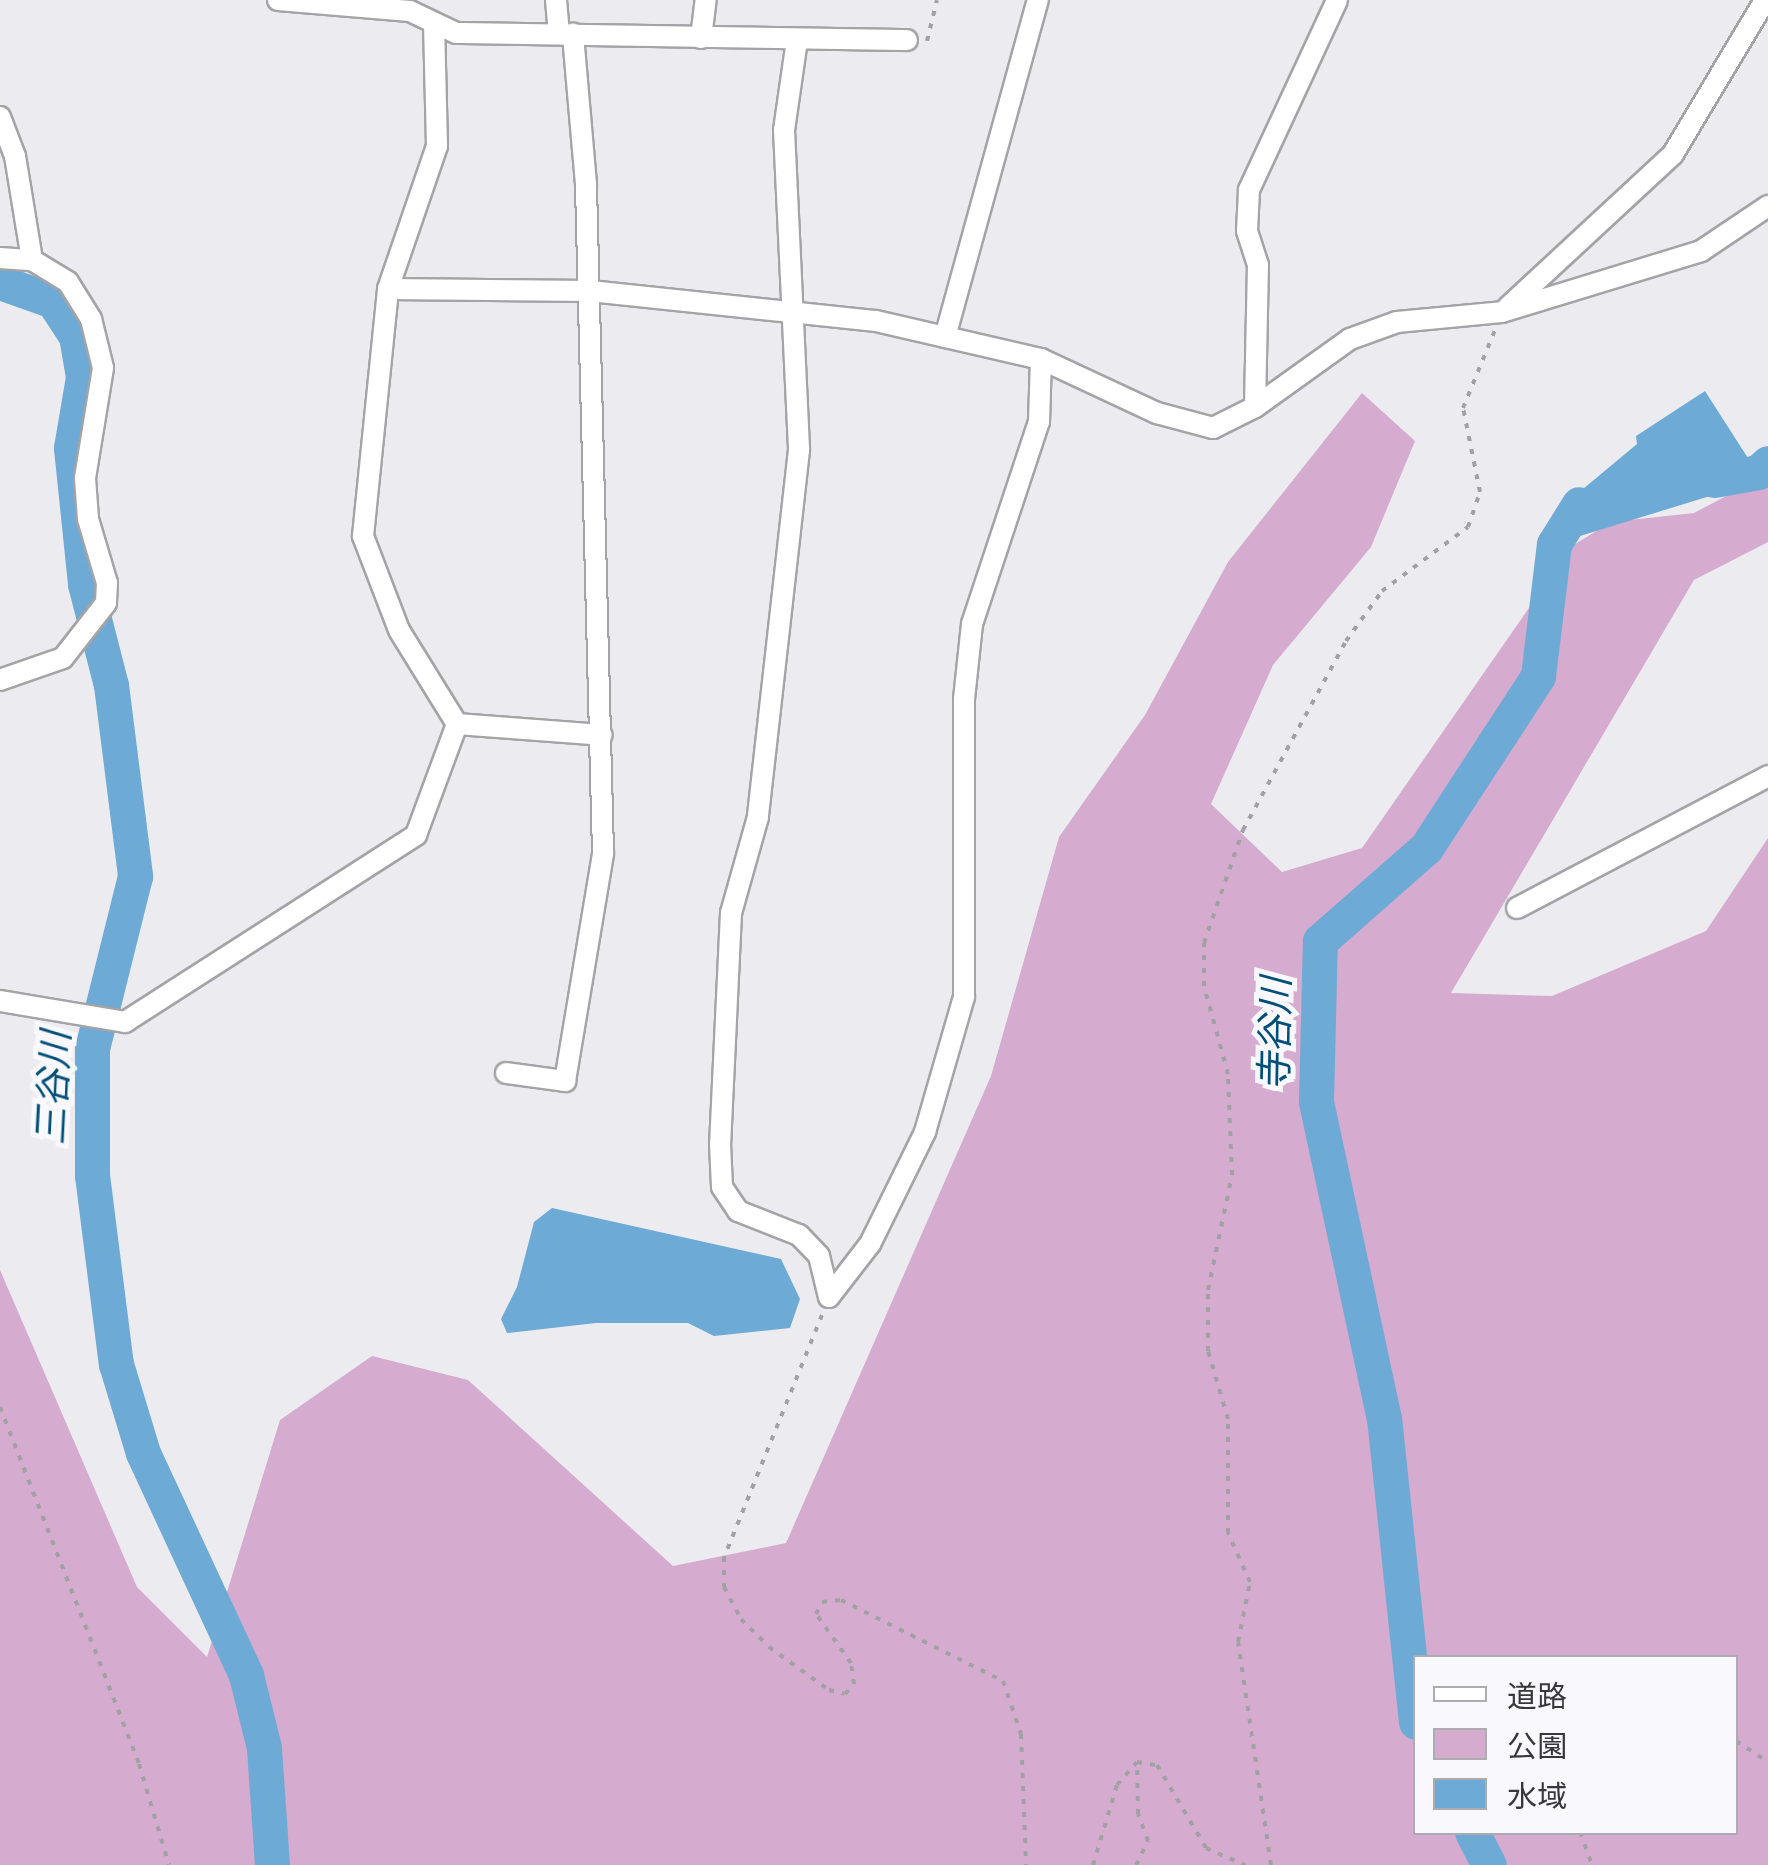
<!DOCTYPE html>
<meta charset="utf-8">
<style>
body{margin:0}
#map{position:relative;width:1768px;height:1865px;overflow:hidden;background:#ececf0;font-family:"Times New Roman","Noto Sans JP",serif}
div>[style]{position:absolute}
[style*='--x']{left:calc(var(--x)*1px);top:calc(var(--y)*1px);width:calc(var(--w)*1px);rotate:calc(var(--a)*1deg)}
.green>*{inset:0;background:#d5abcf}
.water>*{inset:0;background:#6daad5}
.river>*{height:35px;margin:-17.5px;padding:0 17.5px;transform-origin:17.5px;border-radius:17.5px;background:#6daad5}
.path>*{height:4px;margin-top:-2px;transform-origin:0;background:repeating-linear-gradient(90deg,#a1a1a4 0 5px,transparent 0 13px)}
.roads{filter:drop-shadow(2px 0 #a4a4a7) drop-shadow(-2px 0 #a4a4a7) drop-shadow(0 2px #a4a4a7) drop-shadow(0 -2px #a4a4a7)}
.minor>*{height:20px;margin:-10px;padding:0 10px;transform-origin:10px;border-radius:10px;background:#fff}
span{translate:-50% -50%;white-space:nowrap;text-align:center;line-height:1.15;-webkit-text-stroke:10px #f9f9fd;paint-order:stroke}
.water-label{font-size:38px;color:#004f79;font-style:italic}
.legend{position:absolute;left:1413px;top:1655px;width:325px;height:180px;box-sizing:border-box;background:#f9f9fd;border:2px solid #acacaf;margin:0;padding:12px 18px;list-style:none;font-size:30px;color:#38383a}
.legend li{display:flex;align-items:center;gap:20px;height:50px}
.legend b{width:50px;border:2px solid #acacaf}
</style>
<div id="map">
<div class="green">
<div style="clip-path:polygon(evenodd,1362px 393px,1415px 441px,1371px 547px,1273px 665px,1211px 804px,1282px 872px,1362px 848px,1572px 546px,1611px 522px,1694px 513px,1768px 474px,1768px 542px,1694px 580px,1451px 993px,1552px 996px,1706px 931px,1768px 838px,1768px 1865px,0 1865px,0 1270px,137px 1587px,207px 1657px,280px 1420px,372px 1356px,468px 1380px,673px 1566px,786px 1543px,991px 1076px,1059px 837px,1145px 715px,1228px 562px,1362px 393px,1416px 1658px,1736px 1658px,1736px 1832px,1416px 1832px,1416px 1658px)"></div>
</div>
<div class="water">
<div style="clip-path:polygon(1705px 391px,1762px 480px,1554px 544px,1559px 509px,1637px 444px,1636px 436px)"></div>
<div style="clip-path:polygon(552px 1208px,781px 1259px,800px 1299px,790px 1328px,714px 1336px,688px 1323px,596px 1323px,507px 1333px,501px 1319px,517px 1287px,534px 1222px)"></div>
</div>
<div class="river">
<div style="--x:0;--y:282;--w:56;--a:19.7"></div>
<div style="--x:53;--y:301;--w:42;--a:56.7"></div>
<div style="--x:76;--y:336;--w:42;--a:80.3"></div>
<div style="--x:83;--y:377;--w:72;--a:99.6"></div>
<div style="--x:71;--y:448;--w:137;--a:84.1"></div>
<div style="--x:85;--y:584;--w:104;--a:75.6"></div>
<div style="--x:111;--y:685;--w:193;--a:82.8"></div>
<div style="--x:135;--y:876;--w:177;--a:104"></div>
<div style="--x:92;--y:1048;--w:127;--a:90"></div>
<div style="--x:92;--y:1175;--w:191;--a:82.8"></div>
<div style="--x:116;--y:1364;--w:93;--a:73.1"></div>
<div style="--x:143;--y:1453;--w:245;--a:65.1"></div>
<div style="--x:246;--y:1675;--w:75;--a:76.1"></div>
<div style="--x:264;--y:1748;--w:117;--a:86.1"></div>
<div style="--x:1714;--y:480;--w:45;--a:-10.3"></div>
<div style="--x:1758;--y:472;--w:13;--a:-42"></div>
<div style="--x:1416;--y:1722;--w:305;--a:-96"></div>
<div style="--x:1384;--y:1419;--w:325;--a:-102.1"></div>
<div style="--x:1316;--y:1101;--w:160;--a:-88.6"></div>
<div style="--x:1320;--y:941;--w:141;--a:-41.3"></div>
<div style="--x:1426;--y:848;--w:205;--a:-56.9"></div>
<div style="--x:1538;--y:676;--w:133;--a:-83.1"></div>
<div style="--x:1554;--y:544;--w:47;--a:-58"></div>
<div style="--x:1472;--y:1832;--w:37;--a:63"></div>
</div>
<div class="path">
<div style="--x:927;--y:41;--w:42;--a:-76.3"></div>
<div style="--x:822;--y:1315;--w:261;--a:112"></div>
<div style="--x:724;--y:1557;--w:30;--a:90"></div>
<div style="--x:724;--y:1587;--w:36;--a:62"></div>
<div style="--x:741;--y:1619;--w:40;--a:45"></div>
<div style="--x:769;--y:1647;--w:74;--a:35.6"></div>
<div style="--x:829;--y:1690;--w:16;--a:14"></div>
<div style="--x:845;--y:1694;--w:13;--a:-48"></div>
<div style="--x:854;--y:1684;--w:21;--a:-98"></div>
<div style="--x:851;--y:1663;--w:60;--a:-125.5"></div>
<div style="--x:816;--y:1614;--w:13;--a:-63"></div>
<div style="--x:822;--y:1602;--w:19;--a:-6"></div>
<div style="--x:841;--y:1600;--w:181;--a:26.6"></div>
<div style="--x:1003;--y:1681;--w:56;--a:71.2"></div>
<div style="--x:1021;--y:1734;--w:131;--a:87.8"></div>
<div style="--x:0;--y:1407;--w:383;--a:68.7"></div>
<div style="--x:139;--y:1764;--w:105;--a:73.5"></div>
<div style="--x:1736;--y:1741;--w:38;--a:33"></div>
<div style="--x:1580;--y:1832;--w:35;--a:70"></div>
<div style="--x:1093;--y:1865;--w:84;--a:-73.3"></div>
<div style="--x:1117;--y:1785;--w:30;--a:-49"></div>
<div style="--x:1137;--y:1762;--w:20;--a:9"></div>
<div style="--x:1157;--y:1765;--w:96;--a:59.4"></div>
<div style="--x:1206;--y:1848;--w:43;--a:23.6"></div>
<div style="--x:1136;--y:1865;--w:27;--a:-63"></div>
<div style="--x:1148;--y:1841;--w:29;--a:-110"></div>
<div style="--x:1138;--y:1814;--w:52;--a:-91.1"></div>
<div style="--x:1271;--y:1865;--w:225;--a:-98.4"></div>
<div style="--x:1238;--y:1642;--w:61;--a:-78.7"></div>
<div style="--x:1250;--y:1582;--w:54;--a:-114.2"></div>
<div style="--x:1228;--y:1533;--w:114;--a:-90"></div>
<div style="--x:1228;--y:1419;--w:71;--a:-106.4"></div>
<div style="--x:1208;--y:1351;--w:61;--a:-90"></div>
<div style="--x:1208;--y:1290;--w:117;--a:-78.2"></div>
<div style="--x:1232;--y:1175;--w:101;--a:-92.3"></div>
<div style="--x:1228;--y:1074;--w:91;--a:-105.3"></div>
<div style="--x:1204;--y:986;--w:43;--a:-90"></div>
<div style="--x:1204;--y:943;--w:120;--a:-71"></div>
<div style="--x:1243;--y:830;--w:215;--a:-61.4"></div>
<div style="--x:1346;--y:641;--w:62;--a:-54.2"></div>
<div style="--x:1382;--y:591;--w:107;--a:-36.7"></div>
<div style="--x:1468;--y:527;--w:37;--a:-71"></div>
<div style="--x:1480;--y:492;--w:86;--a:-101.4"></div>
<div style="--x:1463;--y:408;--w:84;--a:-67.7"></div>
</div>
<div class="roads">
<div class="minor">
<div style="--x:278;--y:0;--w:132;--a:4.8"></div>
<div style="--x:410;--y:11;--w:51;--a:25.6"></div>
<div style="--x:456;--y:33;--w:451;--a:0.9"></div>
<div style="--x:556;--y:0;--w:34;--a:85"></div>
<div style="--x:701;--y:38;--w:38;--a:-83"></div>
<div style="--x:797;--y:40;--w:91;--a:98.2"></div>
<div style="--x:784;--y:130;--w:320;--a:87.3"></div>
<div style="--x:799;--y:450;--w:369;--a:96.4"></div>
<div style="--x:758;--y:817;--w:100;--a:105.7"></div>
<div style="--x:731;--y:913;--w:231;--a:92.7"></div>
<div style="--x:720;--y:1144;--w:43;--a:87.3"></div>
<div style="--x:722;--y:1187;--w:29;--a:56"></div>
<div style="--x:738;--y:1211;--w:66;--a:21.5"></div>
<div style="--x:799;--y:1235;--w:29;--a:46"></div>
<div style="--x:819;--y:1256;--w:42;--a:76.3"></div>
<div style="--x:0;--y:117;--w:42;--a:69"></div>
<div style="--x:15;--y:156;--w:105;--a:80.7"></div>
<div style="--x:0;--y:258;--w:32;--a:4"></div>
<div style="--x:32;--y:260;--w:42;--a:31.4"></div>
<div style="--x:68;--y:282;--w:44;--a:58.1"></div>
<div style="--x:91;--y:319;--w:50;--a:76.2"></div>
<div style="--x:103;--y:368;--w:111;--a:99.3"></div>
<div style="--x:85;--y:478;--w:41;--a:85.8"></div>
<div style="--x:88;--y:519;--w:67;--a:73.5"></div>
<div style="--x:107;--y:583;--w:20;--a:93"></div>
<div style="--x:106;--y:603;--w:70;--a:128"></div>
<div style="--x:63;--y:658;--w:67;--a:160.8"></div>
<div style="--x:388;--y:289;--w:202;--a:0.6"></div>
<div style="--x:590;--y:291;--w:288;--a:6"></div>
<div style="--x:876;--y:321;--w:169;--a:13"></div>
<div style="--x:1041;--y:359;--w:128;--a:25"></div>
<div style="--x:1157;--y:413;--w:58;--a:15"></div>
<div style="--x:1213;--y:428;--w:47;--a:-26.6"></div>
<div style="--x:1255;--y:407;--w:117;--a:-35.6"></div>
<div style="--x:1350;--y:339;--w:50;--a:-19.9"></div>
<div style="--x:1397;--y:322;--w:105;--a:-5.4"></div>
<div style="--x:1502;--y:312;--w:208;--a:-17"></div>
<div style="--x:1701;--y:251;--w:81;--a:-33.9"></div>
<div style="--x:1508;--y:307;--w:225;--a:-42.8"></div>
<div style="--x:1673;--y:154;--w:179;--a:-59.1"></div>
<div style="--x:945;--y:337;--w:350;--a:-74.6"></div>
<div style="--x:1255;--y:407;--w:142;--a:-88.8"></div>
<div style="--x:1258;--y:265;--w:36;--a:-108"></div>
<div style="--x:1247;--y:231;--w:41;--a:-87.2"></div>
<div style="--x:1249;--y:190;--w:209;--a:-65.1"></div>
<div style="--x:457;--y:724;--w:145;--a:4.3"></div>
<div style="--x:1517;--y:908;--w:284;--a:-27.7"></div>
<div style="--x:0;--y:1001;--w:127;--a:9.5"></div>
<div style="--x:125;--y:1022;--w:346;--a:-32.7"></div>
<div style="--x:416;--y:835;--w:118;--a:-69.7"></div>
<div style="--x:457;--y:724;--w:110;--a:-121.7"></div>
<div style="--x:399;--y:630;--w:101;--a:-111"></div>
<div style="--x:363;--y:536;--w:248;--a:-84.2"></div>
<div style="--x:388;--y:289;--w:151;--a:-71.1"></div>
<div style="--x:437;--y:146;--w:123;--a:-91.4"></div>
<div style="--x:506;--y:1073;--w:60;--a:7.7"></div>
<div style="--x:565;--y:1081;--w:231;--a:-80.5"></div>
<div style="--x:603;--y:853;--w:669;--a:-91.46"></div>
<div style="--x:586;--y:184;--w:151;--a:-95"></div>
<div style="--x:829;--y:1297;--w:67;--a:-52.3"></div>
<div style="--x:870;--y:1244;--w:125;--a:-63.8"></div>
<div style="--x:925;--y:1132;--w:141;--a:-73.9"></div>
<div style="--x:964;--y:997;--w:298;--a:-90"></div>
<div style="--x:964;--y:699;--w:75;--a:-83.9"></div>
<div style="--x:972;--y:624;--w:213;--a:-71.7"></div>
<div style="--x:1039;--y:422;--w:63;--a:-88.2"></div>
</div>
</div>
<div class="water-label">
<span style="left:1276px;top:1034px;rotate:-89deg">寺谷川</span>
<span style="left:54px;top:1088px;rotate:-87deg">三谷川</span>
</div>
<ul class="legend">
<li><b style="height:12px;background:#fff"></b>道路</li>
<li><b style="height:28px;background:#d5abcf"></b>公園</li>
<li><b style="height:28px;background:#6daad5"></b>水域</li>
</ul>
</div>
